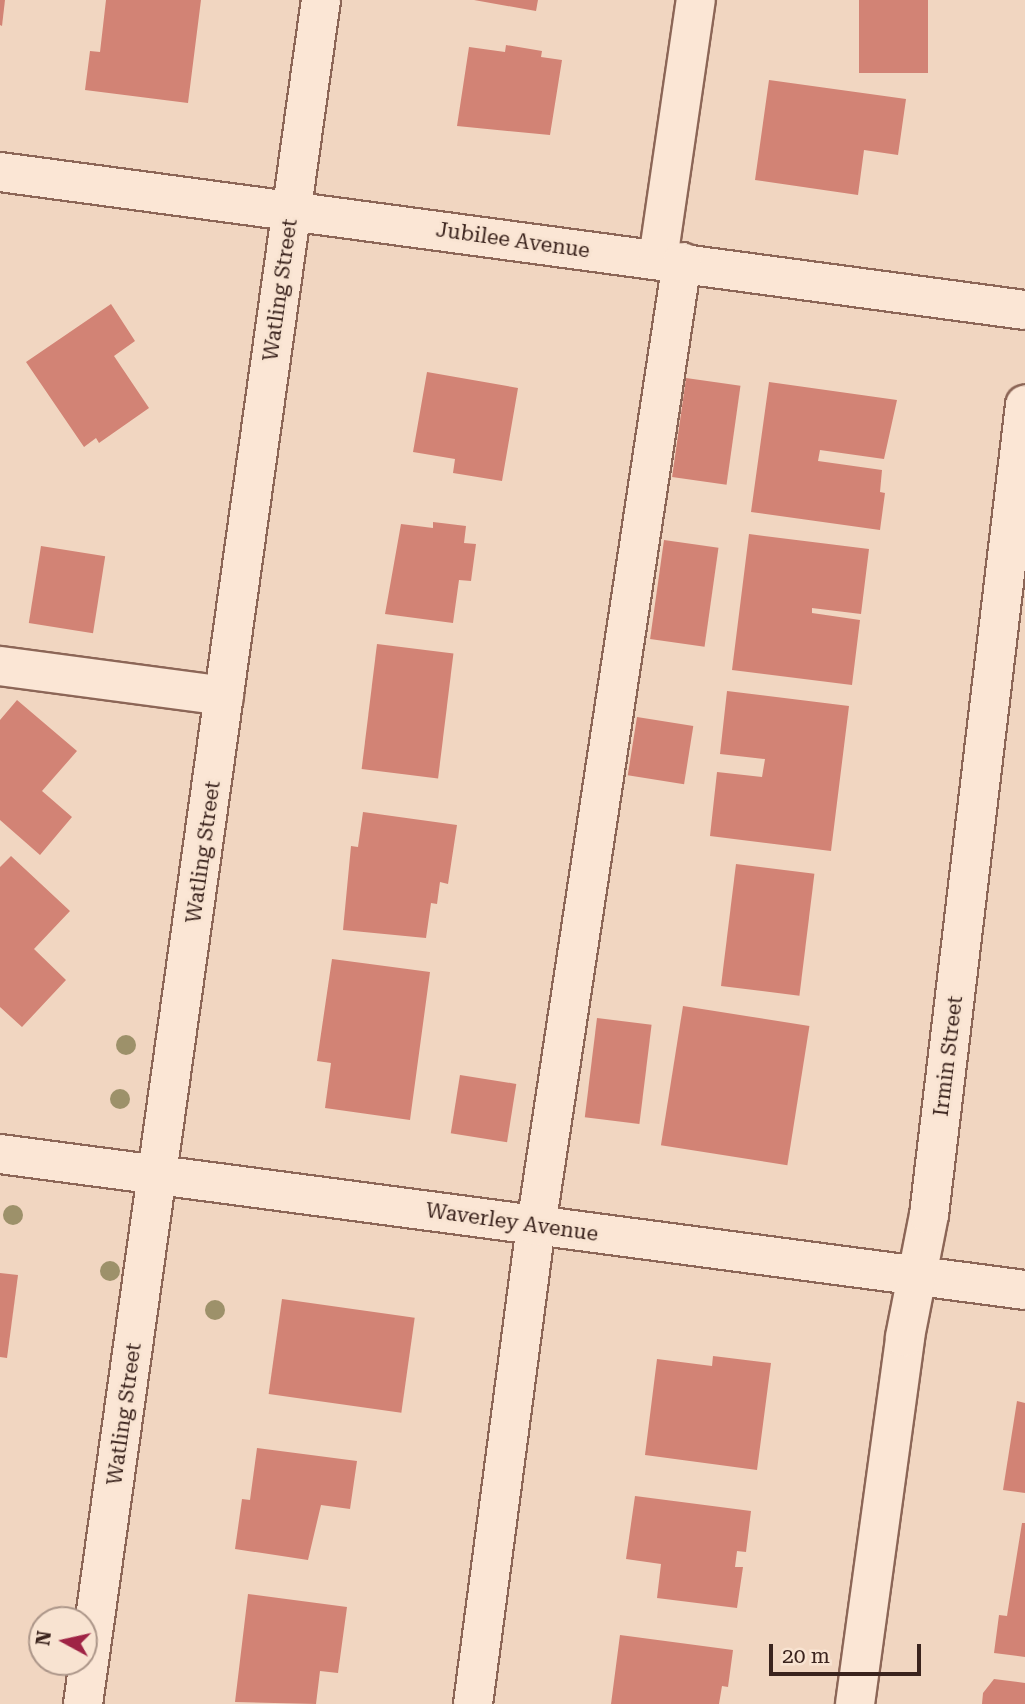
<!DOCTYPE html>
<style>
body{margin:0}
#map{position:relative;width:1025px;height:1704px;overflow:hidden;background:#f1d6c1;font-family:"Roboto Serif",serif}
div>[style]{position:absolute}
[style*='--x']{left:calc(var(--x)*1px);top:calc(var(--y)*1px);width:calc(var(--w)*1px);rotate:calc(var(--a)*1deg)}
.building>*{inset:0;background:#d28375;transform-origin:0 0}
.roads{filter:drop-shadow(2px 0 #8c6657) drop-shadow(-2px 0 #8c6657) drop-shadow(0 2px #8c6657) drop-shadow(0 -2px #8c6657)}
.minor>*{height:38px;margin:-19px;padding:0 19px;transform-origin:19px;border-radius:19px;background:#fbe6d5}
.trees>*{width:20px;height:20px;margin:-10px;border-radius:50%;background:#9d916a}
span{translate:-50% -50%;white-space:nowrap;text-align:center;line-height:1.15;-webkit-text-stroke:5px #f8e3d1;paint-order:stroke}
.street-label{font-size:21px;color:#3a231d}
.north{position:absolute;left:28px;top:1606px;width:70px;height:70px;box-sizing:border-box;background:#f8e3d1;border:2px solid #ac9689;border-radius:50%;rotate:278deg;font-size:19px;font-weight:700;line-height:28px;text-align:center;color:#3a231d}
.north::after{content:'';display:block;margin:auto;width:24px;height:32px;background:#9f2345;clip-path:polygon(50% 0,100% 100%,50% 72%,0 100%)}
.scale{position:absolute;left:769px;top:1644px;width:152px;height:32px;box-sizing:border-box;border:4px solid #3a231d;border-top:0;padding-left:9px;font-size:21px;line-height:24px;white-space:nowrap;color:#3a231d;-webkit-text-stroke:5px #f8e3d1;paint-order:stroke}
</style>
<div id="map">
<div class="building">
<div style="clip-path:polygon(0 0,5px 0,2px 26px,0 25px)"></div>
<div style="clip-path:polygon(106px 0,201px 0,188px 103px,85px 90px,90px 51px,100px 52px)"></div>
<div style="clip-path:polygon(474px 0,538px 0,536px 11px)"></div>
<div style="left:859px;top:0;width:69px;height:73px"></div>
<div style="clip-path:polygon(506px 45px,542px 51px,541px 57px,562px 60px,550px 135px,457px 126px,469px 47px,505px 52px)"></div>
<div style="clip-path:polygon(769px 80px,906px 99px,898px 155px,864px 150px,858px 195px,755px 180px)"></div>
<div style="clip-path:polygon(111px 304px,135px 341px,114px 356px,149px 408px,99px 443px,96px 438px,84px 447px,26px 362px)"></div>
<div style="clip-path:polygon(427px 372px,518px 388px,502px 481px,453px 473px,455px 459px,413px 452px)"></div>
<div style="left:686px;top:378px;width:55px;height:100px;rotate:8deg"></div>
<div style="clip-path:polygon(769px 382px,897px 400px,884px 459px,820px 450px,818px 461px,882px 470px,880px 492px,885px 493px,880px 530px,751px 512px)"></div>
<div style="clip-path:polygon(433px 522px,466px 526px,464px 543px,476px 544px,471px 581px,459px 580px,453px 623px,385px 614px,401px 524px,433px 528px)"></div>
<div style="clip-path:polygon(749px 534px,869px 549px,861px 614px,812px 608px,812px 613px,860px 620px,852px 685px,732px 670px)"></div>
<div style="left:664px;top:540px;width:55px;height:100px;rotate:8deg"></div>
<div style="left:41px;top:546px;width:65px;height:78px;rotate:9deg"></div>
<div style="left:377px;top:644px;width:77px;height:126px;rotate:7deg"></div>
<div style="clip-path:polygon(727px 691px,849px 706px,831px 851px,710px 836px,717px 772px,762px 777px,765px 759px,720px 754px)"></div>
<div style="clip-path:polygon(17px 700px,77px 751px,42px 791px,72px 817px,40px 855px,0 820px,0 720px)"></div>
<div style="left:637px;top:717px;width:57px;height:59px;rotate:9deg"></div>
<div style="clip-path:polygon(363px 812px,457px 825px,448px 884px,440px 882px,437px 904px,431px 903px,426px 938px,343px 930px,351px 846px,358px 847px)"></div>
<div style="clip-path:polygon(11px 856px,70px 911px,34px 949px,66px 980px,22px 1027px,0 1007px,0 867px)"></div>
<div style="left:736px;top:864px;width:79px;height:123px;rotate:7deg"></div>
<div style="clip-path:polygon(332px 959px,430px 972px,410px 1120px,325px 1108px,331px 1063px,317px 1061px)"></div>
<div style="left:683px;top:1006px;width:128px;height:141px;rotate:9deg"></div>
<div style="left:597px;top:1018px;width:55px;height:100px;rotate:7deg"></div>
<div style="left:460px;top:1075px;width:57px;height:59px;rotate:9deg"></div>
<div style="clip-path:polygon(0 1273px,18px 1275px,7px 1358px,0 1357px)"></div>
<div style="left:282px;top:1299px;width:134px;height:96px;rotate:8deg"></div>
<div style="clip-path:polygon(713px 1356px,771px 1363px,757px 1470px,645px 1455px,657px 1359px,712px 1366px)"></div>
<div style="clip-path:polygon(1017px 1401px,1025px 1403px,1025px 1493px,1003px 1490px)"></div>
<div style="clip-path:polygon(257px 1448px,357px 1461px,350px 1509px,321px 1505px,308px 1560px,235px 1549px,242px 1499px,250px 1500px)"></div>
<div style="clip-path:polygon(635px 1496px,751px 1511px,746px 1552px,737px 1551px,735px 1567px,743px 1567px,737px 1608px,657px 1598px,661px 1564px,626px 1559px)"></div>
<div style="clip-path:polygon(1022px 1523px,1025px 1523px,1025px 1657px,994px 1653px,999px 1615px,1007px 1616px)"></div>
<div style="clip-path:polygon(248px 1594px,347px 1607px,338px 1673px,320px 1671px,316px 1704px,235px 1702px)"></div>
<div style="clip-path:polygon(620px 1635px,733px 1650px,728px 1687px,722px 1686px,719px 1704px,611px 1704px)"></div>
<div style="clip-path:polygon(994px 1679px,1025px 1683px,1025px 1704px,982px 1704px,983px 1693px)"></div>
</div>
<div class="roads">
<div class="minor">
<div style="--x:0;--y:172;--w:1034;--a:7.67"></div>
<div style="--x:658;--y:259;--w:262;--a:-81.7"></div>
<div style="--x:0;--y:666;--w:226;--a:7.6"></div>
<div style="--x:0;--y:1154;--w:1034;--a:7.56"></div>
<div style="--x:83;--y:1704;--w:1721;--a:-82.05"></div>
<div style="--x:473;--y:1704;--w:482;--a:-82.5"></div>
<div style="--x:536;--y:1226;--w:975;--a:-81.39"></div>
<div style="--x:855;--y:1704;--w:370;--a:-82.2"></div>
<div style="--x:905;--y:1337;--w:124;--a:-78.9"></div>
<div style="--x:929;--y:1215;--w:816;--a:-83.24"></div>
</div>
</div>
<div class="trees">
<div style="left:126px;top:1045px"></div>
<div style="left:120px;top:1099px"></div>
<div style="left:13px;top:1215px"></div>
<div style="left:110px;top:1271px"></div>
<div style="left:215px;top:1310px"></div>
</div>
<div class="street-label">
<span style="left:513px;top:240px;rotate:8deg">Jubilee Avenue</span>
<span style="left:280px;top:290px;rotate:-82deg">Watling Street</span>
<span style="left:203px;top:852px;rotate:-82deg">Watling Street</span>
<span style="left:948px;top:1056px;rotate:-83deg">Irmin Street</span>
<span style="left:512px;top:1222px;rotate:8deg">Waverley Avenue</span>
<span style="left:124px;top:1414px;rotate:-82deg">Watling Street</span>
</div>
<div class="north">N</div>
<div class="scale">20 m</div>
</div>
